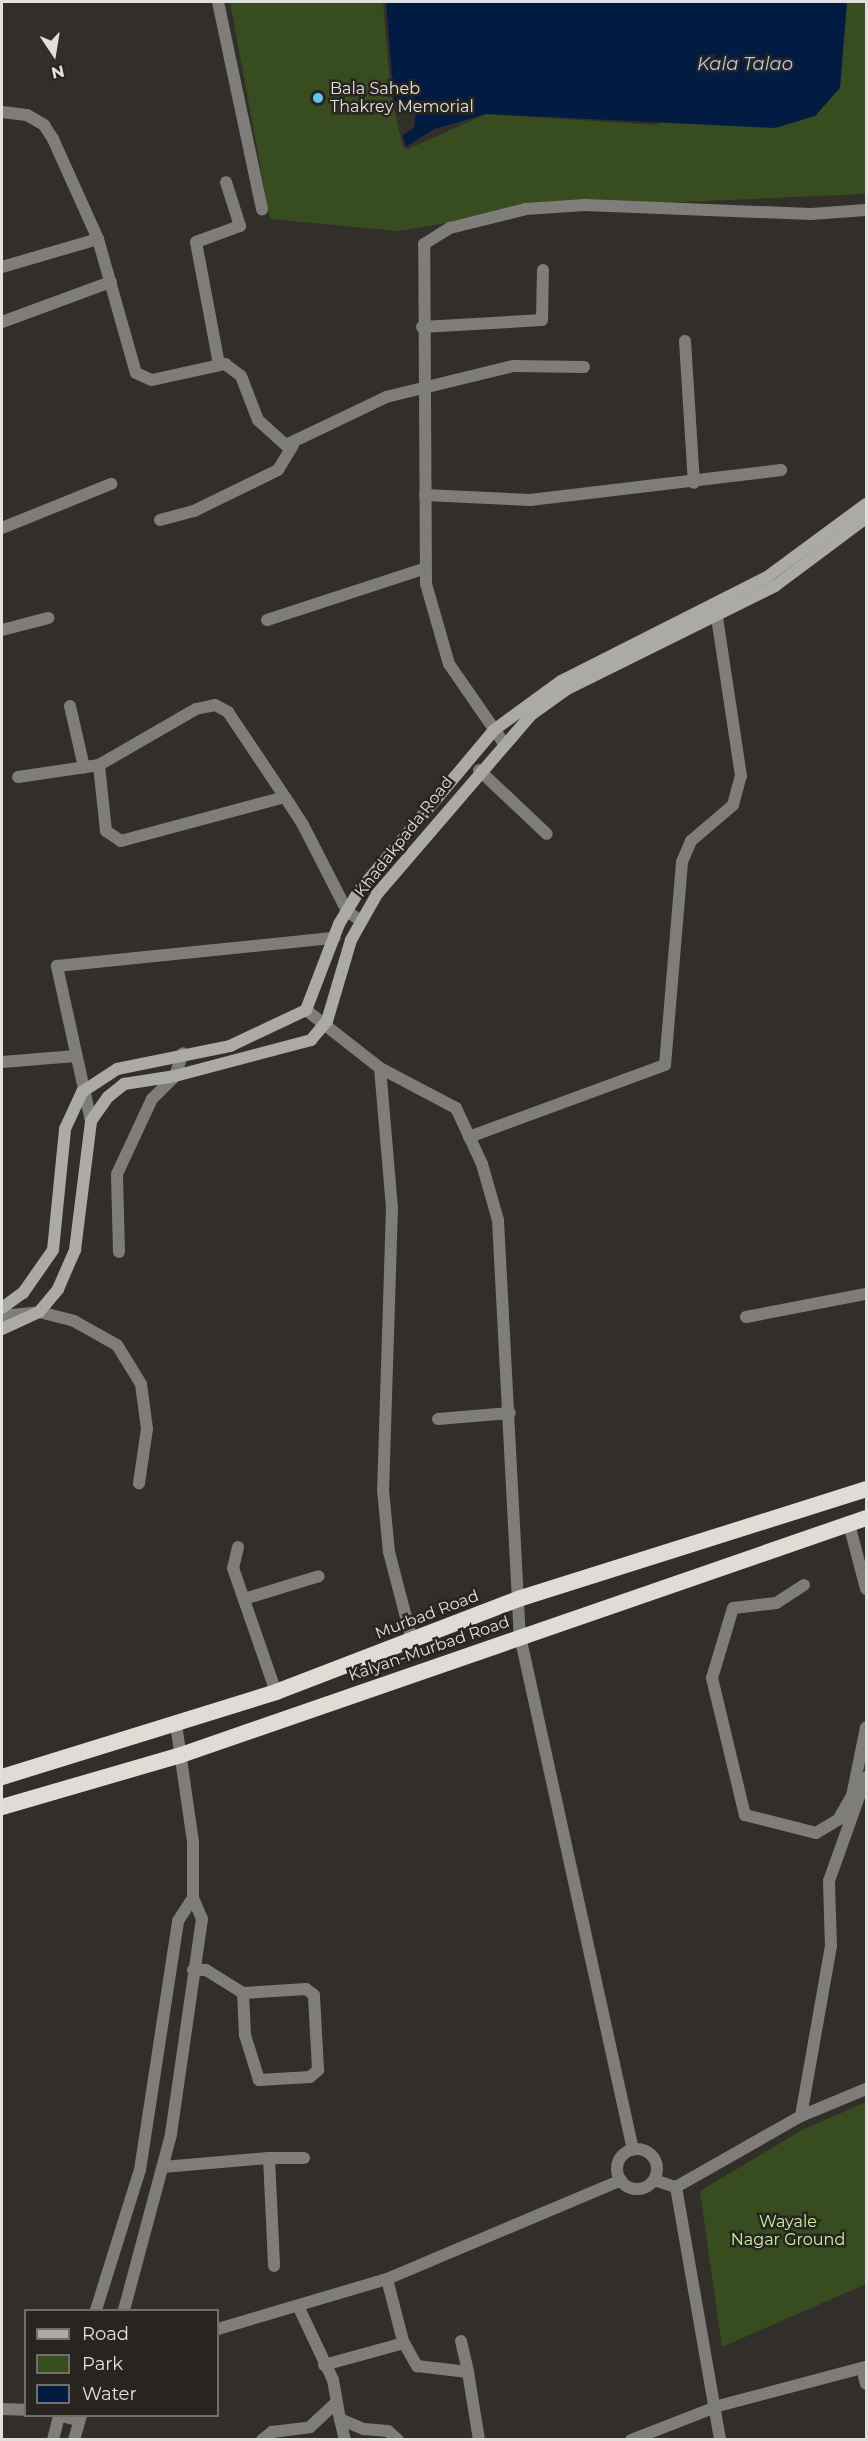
<!DOCTYPE html>
<style>
body{margin:0}
#map{position:relative;width:868px;height:2441px;overflow:hidden;background:#322e29;font-family:Montserrat,sans-serif}
div>[style]{position:absolute}
[style*='--x']{left:calc(var(--x)*1px);top:calc(var(--y)*1px);width:calc(var(--w)*1px);rotate:calc(var(--a)*1deg)}
.green>*{inset:0;background:#374c1f}
.water>*{inset:0;background:#021b43}
.minor>*{height:12px;margin:-6px;padding:0 6px;transform-origin:6px;border-radius:6px;background:#7f7d7a}
.tertiary>*{height:12px;margin:-6px;padding:0 6px;transform-origin:6px;border-radius:6px;background:#7f7d7a}
.tertiary>.ring{margin:-6px;padding:0;box-sizing:content-box;background:none;border:12px solid #7f7d7a;border-radius:50%}
.secondary>*{height:12px;margin:-6px;padding:0 6px;transform-origin:6px;border-radius:6px;background:#acaaa5}
.trunk>*{height:16px;margin:-8px;padding:0 8px;transform-origin:8px;border-radius:8px;background:#e0dcd5}
.dots>*{width:16px;height:16px;translate:-50% -50%;box-sizing:border-box;border:3px solid #28241f;border-radius:50%}
span{translate:-50% -50%;white-space:nowrap;text-align:center;line-height:1.15;-webkit-text-stroke:5px #28241f;paint-order:stroke}
.poi-label{font-size:16px;color:#e2e0dc}
.left{translate:0 -50%;text-align:left}
.street-label{font-size:16px;color:#e2e0dc}
.park-label{font-size:16px;color:#c9f2a2}
.water-label{font-size:18px;color:#aecaf5;font-style:italic}
.frame{position:absolute;inset:0;border:3px solid #e2e0dc;pointer-events:none}
.legend{position:absolute;left:24px;top:2309px;width:195px;height:108px;box-sizing:border-box;background:#28241f;border:2px solid #726f6b;margin:0;padding:8px 10px;list-style:none;font-size:18px;color:#e2e0dc}
.legend li{display:flex;align-items:center;gap:12px;height:30px}
.legend b{width:30px;border:2px solid #726f6b}
.north{position:absolute;left:24px;top:24px;width:60px;height:60px;-webkit-text-stroke:4px #28241f;paint-order:stroke;rotate:168deg;font-size:16px;font-weight:700;line-height:24px;text-align:center;color:#e2e0dc}
.north::after{content:'';display:block;margin:auto;width:21px;height:27px;background:#e2e0dc;clip-path:polygon(50% 0,100% 100%,50% 72%,0 100%)}
</style>
<div id="map">
<div class="green">
<div style="clip-path:polygon(230px 2px,383px 2px,391px 95px,403px 147px,408px 149px,486px 114px,657px 125px,847px 2px,866px 2px,866px 194px,541px 208px,397px 231px,270px 219px)"></div>
<div style="clip-path:polygon(866px 2102px,866px 2284px,722px 2347px,700px 2191px,802px 2130px)"></div>
</div>
<div class="water">
<div style="clip-path:polygon(386px 2px,847px 2px,840px 88px,815px 116px,775px 128px,486px 114px,434px 129px,406px 147px,403px 135px,414px 128px,416px 113px,394px 100px)"></div>
</div>
<div class="minor">
<div style="--x:218;--y:2;--w:212;--a:78"></div>
<div style="--x:2;--y:112;--w:25;--a:7"></div>
<div style="--x:27;--y:115;--w:20;--a:30"></div>
<div style="--x:44;--y:125;--w:17;--a:57"></div>
<div style="--x:53;--y:139;--w:110;--a:65.8"></div>
<div style="--x:98;--y:239;--w:139;--a:74.2"></div>
<div style="--x:136;--y:373;--w:17;--a:24"></div>
<div style="--x:152;--y:380;--w:75;--a:-12.4"></div>
<div style="--x:225;--y:364;--w:20;--a:37"></div>
<div style="--x:241;--y:376;--w:47;--a:68.9"></div>
<div style="--x:258;--y:420;--w:38;--a:42"></div>
<div style="--x:286;--y:445;--w:111;--a:-25.6"></div>
<div style="--x:386;--y:397;--w:131;--a:-13.7"></div>
<div style="--x:513;--y:366;--w:71;--a:0.8"></div>
<div style="--x:2;--y:267;--w:100;--a:-16.3"></div>
<div style="--x:2;--y:322;--w:116;--a:-20.2"></div>
<div style="--x:422;--y:327;--w:120;--a:-3.3"></div>
<div style="--x:542;--y:320;--w:50;--a:-88.9"></div>
<div style="--x:685;--y:341;--w:142;--a:86.4"></div>
<div style="--x:219;--y:364;--w:124;--a:-100.7"></div>
<div style="--x:196;--y:242;--w:47;--a:-20"></div>
<div style="--x:240;--y:226;--w:46;--a:-107.7"></div>
<div style="--x:425;--y:495;--w:105;--a:2.7"></div>
<div style="--x:530;--y:500;--w:253;--a:-6.8"></div>
<div style="--x:160;--y:520;--w:35;--a:-15"></div>
<div style="--x:194;--y:511;--w:93;--a:-26"></div>
<div style="--x:278;--y:470;--w:29;--a:-59"></div>
<div style="--x:2;--y:528;--w:118;--a:-22"></div>
<div style="--x:267;--y:620;--w:167;--a:-18.1"></div>
<div style="--x:2;--y:630;--w:48;--a:-14.6"></div>
<div style="--x:70;--y:706;--w:63;--a:77.1"></div>
<div style="--x:503;--y:742;--w:95;--a:-124.7"></div>
<div style="--x:449;--y:664;--w:83;--a:-106"></div>
<div style="--x:426;--y:584;--w:340;--a:-90.3"></div>
<div style="--x:424;--y:244;--w:31;--a:-32"></div>
<div style="--x:450;--y:228;--w:78;--a:-14"></div>
<div style="--x:526;--y:209;--w:59;--a:-3.9"></div>
<div style="--x:585;--y:205;--w:226;--a:2.3"></div>
<div style="--x:811;--y:214;--w:55;--a:-4.2"></div>
<div style="--x:479;--y:770;--w:93;--a:43.3"></div>
<div style="--x:18;--y:777;--w:82;--a:-8.4"></div>
<div style="--x:285;--y:797;--w:170;--a:165"></div>
<div style="--x:121;--y:841;--w:18;--a:-146"></div>
<div style="--x:106;--y:831;--w:66;--a:-96.1"></div>
<div style="--x:99;--y:765;--w:112;--a:-30"></div>
<div style="--x:196;--y:709;--w:19;--a:-12"></div>
<div style="--x:215;--y:705;--w:15;--a:28"></div>
<div style="--x:228;--y:712;--w:102;--a:56.2"></div>
<div style="--x:285;--y:797;--w:33;--a:57"></div>
<div style="--x:303;--y:825;--w:97;--a:62.9"></div>
<div style="--x:347;--y:911;--w:17;--a:36"></div>
<div style="--x:2;--y:1062;--w:74;--a:-4.6"></div>
<div style="--x:380;--y:1068;--w:140;--a:85.1"></div>
<div style="--x:392;--y:1207;--w:283;--a:91.8"></div>
<div style="--x:383;--y:1490;--w:62;--a:84.5"></div>
<div style="--x:389;--y:1552;--w:91;--a:75.4"></div>
<div style="--x:91;--y:1121;--w:159;--a:-102.4"></div>
<div style="--x:57;--y:966;--w:279;--a:-5.8"></div>
<div style="--x:469;--y:1137;--w:209;--a:-20.2"></div>
<div style="--x:665;--y:1065;--w:204;--a:-85.2"></div>
<div style="--x:682;--y:862;--w:23;--a:-67"></div>
<div style="--x:691;--y:841;--w:55;--a:-40.6"></div>
<div style="--x:733;--y:805;--w:30;--a:-75"></div>
<div style="--x:741;--y:776;--w:160;--a:-98.6"></div>
<div style="--x:717;--y:618;--w:11;--a:-124"></div>
<div style="--x:119;--y:1252;--w:78;--a:-91.5"></div>
<div style="--x:117;--y:1174;--w:83;--a:-65"></div>
<div style="--x:152;--y:1099;--w:33;--a:-45"></div>
<div style="--x:175;--y:1076;--w:24;--a:-71"></div>
<div style="--x:2;--y:1316;--w:37;--a:-6"></div>
<div style="--x:39;--y:1312;--w:36;--a:14"></div>
<div style="--x:74;--y:1321;--w:49;--a:29.2"></div>
<div style="--x:117;--y:1345;--w:46;--a:58.4"></div>
<div style="--x:141;--y:1384;--w:45;--a:82.4"></div>
<div style="--x:147;--y:1429;--w:55;--a:98.4"></div>
<div style="--x:746;--y:1317;--w:122;--a:-10.9"></div>
<div style="--x:438;--y:1419;--w:72;--a:-4.8"></div>
<div style="--x:849;--y:1524;--w:67;--a:75.3"></div>
<div style="--x:238;--y:1547;--w:22;--a:103"></div>
<div style="--x:233;--y:1568;--w:131;--a:70.9"></div>
<div style="--x:804;--y:1585;--w:33;--a:147"></div>
<div style="--x:776;--y:1603;--w:43;--a:173.4"></div>
<div style="--x:733;--y:1608;--w:73;--a:106.7"></div>
<div style="--x:712;--y:1678;--w:141;--a:76.5"></div>
<div style="--x:745;--y:1815;--w:73;--a:14.2"></div>
<div style="--x:816;--y:1833;--w:26;--a:-31"></div>
<div style="--x:838;--y:1820;--w:28;--a:-60"></div>
<div style="--x:852;--y:1796;--w:70;--a:-78.5"></div>
<div style="--x:244;--y:1599;--w:78;--a:-17"></div>
<div style="--x:193;--y:1970;--w:13;--a:0"></div>
<div style="--x:206;--y:1970;--w:44;--a:31.9"></div>
<div style="--x:243;--y:1993;--w:42;--a:87.3"></div>
<div style="--x:245;--y:2035;--w:47;--a:72.7"></div>
<div style="--x:259;--y:2080;--w:51;--a:-3.4"></div>
<div style="--x:310;--y:2077;--w:11;--a:-41"></div>
<div style="--x:318;--y:2070;--w:75;--a:-93.1"></div>
<div style="--x:314;--y:1995;--w:10;--a:-143"></div>
<div style="--x:306;--y:1989;--w:63;--a:176.4"></div>
<div style="--x:801;--y:2116;--w:173;--a:-80"></div>
<div style="--x:831;--y:1946;--w:65;--a:-91.8"></div>
<div style="--x:829;--y:1881;--w:110;--a:-70.4"></div>
<div style="--x:269;--y:2158;--w:35;--a:0"></div>
<div style="--x:163;--y:2167;--w:106;--a:-4.9"></div>
<div style="--x:269;--y:2158;--w:108;--a:87.3"></div>
<div style="--x:387;--y:2279;--w:64;--a:75.5"></div>
<div style="--x:403;--y:2341;--w:29;--a:61"></div>
<div style="--x:417;--y:2366;--w:51;--a:6.7"></div>
<div style="--x:468;--y:2372;--w:69;--a:80.8"></div>
<div style="--x:299;--y:2308;--w:80;--a:64.7"></div>
<div style="--x:333;--y:2380;--w:40;--a:80"></div>
<div style="--x:340;--y:2419;--w:26;--a:23"></div>
<div style="--x:364;--y:2429;--w:24;--a:5"></div>
<div style="--x:388;--y:2431;--w:13;--a:42"></div>
<div style="--x:461;--y:2341;--w:32;--a:77"></div>
<div style="--x:324;--y:2365;--w:83;--a:-15.4"></div>
<div style="--x:862;--y:2368;--w:16;--a:76"></div>
<div style="--x:2;--y:2409;--w:24;--a:2"></div>
<div style="--x:61;--y:2416;--w:17;--a:13"></div>
<div style="--x:340;--y:2419;--w:22;--a:77"></div>
<div style="--x:262;--y:2440;--w:13;--a:-39"></div>
<div style="--x:272;--y:2432;--w:38;--a:-7"></div>
<div style="--x:310;--y:2427;--w:33;--a:-43"></div>
<div style="--x:631;--y:2440;--w:93;--a:-21.3"></div>
<div style="--x:718;--y:2406;--w:153;--a:-14.8"></div>
</div>
<div class="tertiary">
<div style="--x:306;--y:1010;--w:94;--a:38.1"></div>
<div style="--x:380;--y:1068;--w:86;--a:27.8"></div>
<div style="--x:456;--y:1108;--w:62;--a:65.1"></div>
<div style="--x:482;--y:1164;--w:58;--a:74.1"></div>
<div style="--x:498;--y:1220;--w:417;--a:87"></div>
<div style="--x:520;--y:1636;--w:526;--a:77.6"></div>
<div class="ring" style="left:617px;top:2149px;width:28px;height:28px"></div>
<div style="--x:654;--y:2180;--w:23;--a:18"></div>
<div style="--x:676;--y:2187;--w:257;--a:80.1"></div>
<div style="--x:676;--y:2187;--w:144;--a:-29.6"></div>
<div style="--x:801;--y:2116;--w:70;--a:-22.6"></div>
<div style="--x:96;--y:2310;--w:147;--a:-72.6"></div>
<div style="--x:140;--y:2170;--w:252;--a:-81.3"></div>
<div style="--x:178;--y:1921;--w:27;--a:-57"></div>
<div style="--x:124;--y:2310;--w:182;--a:-75"></div>
<div style="--x:171;--y:2134;--w:217;--a:-81.8"></div>
<div style="--x:202;--y:1919;--w:23;--a:-113"></div>
<div style="--x:193;--y:1898;--w:56;--a:-90"></div>
<div style="--x:193;--y:1842;--w:119;--a:-98.2"></div>
<div style="--x:218;--y:2329;--w:176;--a:-16.5"></div>
<div style="--x:387;--y:2279;--w:254;--a:-22.9"></div>
<div style="--x:53;--y:2440;--w:25;--a:-76"></div>
<div style="--x:74;--y:2440;--w:25;--a:-74"></div>
</div>
<div class="secondary">
<div style="--x:2;--y:1308;--w:26;--a:-36"></div>
<div style="--x:23;--y:1293;--w:52;--a:-55.1"></div>
<div style="--x:53;--y:1250;--w:122;--a:-84.3"></div>
<div style="--x:65;--y:1129;--w:41;--a:-65.3"></div>
<div style="--x:82;--y:1092;--w:42;--a:-33.3"></div>
<div style="--x:117;--y:1069;--w:115;--a:-11.5"></div>
<div style="--x:230;--y:1046;--w:84;--a:-25.3"></div>
<div style="--x:306;--y:1010;--w:92;--a:-69"></div>
<div style="--x:339;--y:924;--w:39;--a:-59"></div>
<div style="--x:359;--y:891;--w:210;--a:-50"></div>
<div style="--x:494;--y:730;--w:83;--a:-36.2"></div>
<div style="--x:561;--y:681;--w:231;--a:-26.8"></div>
<div style="--x:767;--y:577;--w:123;--a:-36.4"></div>
<div style="--x:2;--y:1329;--w:41;--a:-24.7"></div>
<div style="--x:39;--y:1312;--w:30;--a:-50"></div>
<div style="--x:58;--y:1289;--w:43;--a:-66.4"></div>
<div style="--x:75;--y:1250;--w:130;--a:-82.9"></div>
<div style="--x:91;--y:1121;--w:29;--a:-55"></div>
<div style="--x:108;--y:1097;--w:21;--a:-39"></div>
<div style="--x:124;--y:1084;--w:52;--a:-8.9"></div>
<div style="--x:175;--y:1076;--w:141;--a:-14.8"></div>
<div style="--x:311;--y:1040;--w:25;--a:-50"></div>
<div style="--x:327;--y:1021;--w:84;--a:-73.5"></div>
<div style="--x:351;--y:940;--w:53;--a:-60.5"></div>
<div style="--x:377;--y:894;--w:236;--a:-49.3"></div>
<div style="--x:531;--y:715;--w:44;--a:-35.8"></div>
<div style="--x:567;--y:689;--w:232;--a:-26.3"></div>
<div style="--x:775;--y:586;--w:114;--a:-36.8"></div>
</div>
<div class="trunk">
<div style="--x:2;--y:1777;--w:287;--a:-17.2"></div>
<div style="--x:276;--y:1692;--w:259;--a:-21"></div>
<div style="--x:518;--y:1599;--w:365;--a:-17.5"></div>
<div style="--x:2;--y:1807;--w:186;--a:-16.2"></div>
<div style="--x:181;--y:1755;--w:725;--a:-19.08"></div>
</div>
<div class="dots">
<div style="left:318px;top:98px;background:#65c5ee"></div>
</div>
<div class="poi-label">
<span class="left" style="left:330px;top:98px">Bala Saheb<br>Thakrey Memorial</span>
</div>
<div class="street-label">
<span style="left:404px;top:837px;rotate:-52deg">Khadakpada Road</span>
<span style="left:427px;top:1615px;rotate:-21deg">Murbad Road</span>
<span style="left:429px;top:1649px;rotate:-19deg">Kalyan-Murbad Road</span>
</div>
<div class="park-label">
<span style="left:788px;top:2231px">Wayale<br>Nagar Ground</span>
</div>
<div class="water-label">
<span style="left:745px;top:64px">Kala Talao</span>
</div>
<div class="frame"></div>
<ul class="legend">
<li><b style="height:8px;background:#acaaa5"></b>Road</li>
<li><b style="height:16px;background:#374c1f"></b>Park</li>
<li><b style="height:16px;background:#021b43"></b>Water</li>
</ul>
<div class="north">N</div>
</div>
